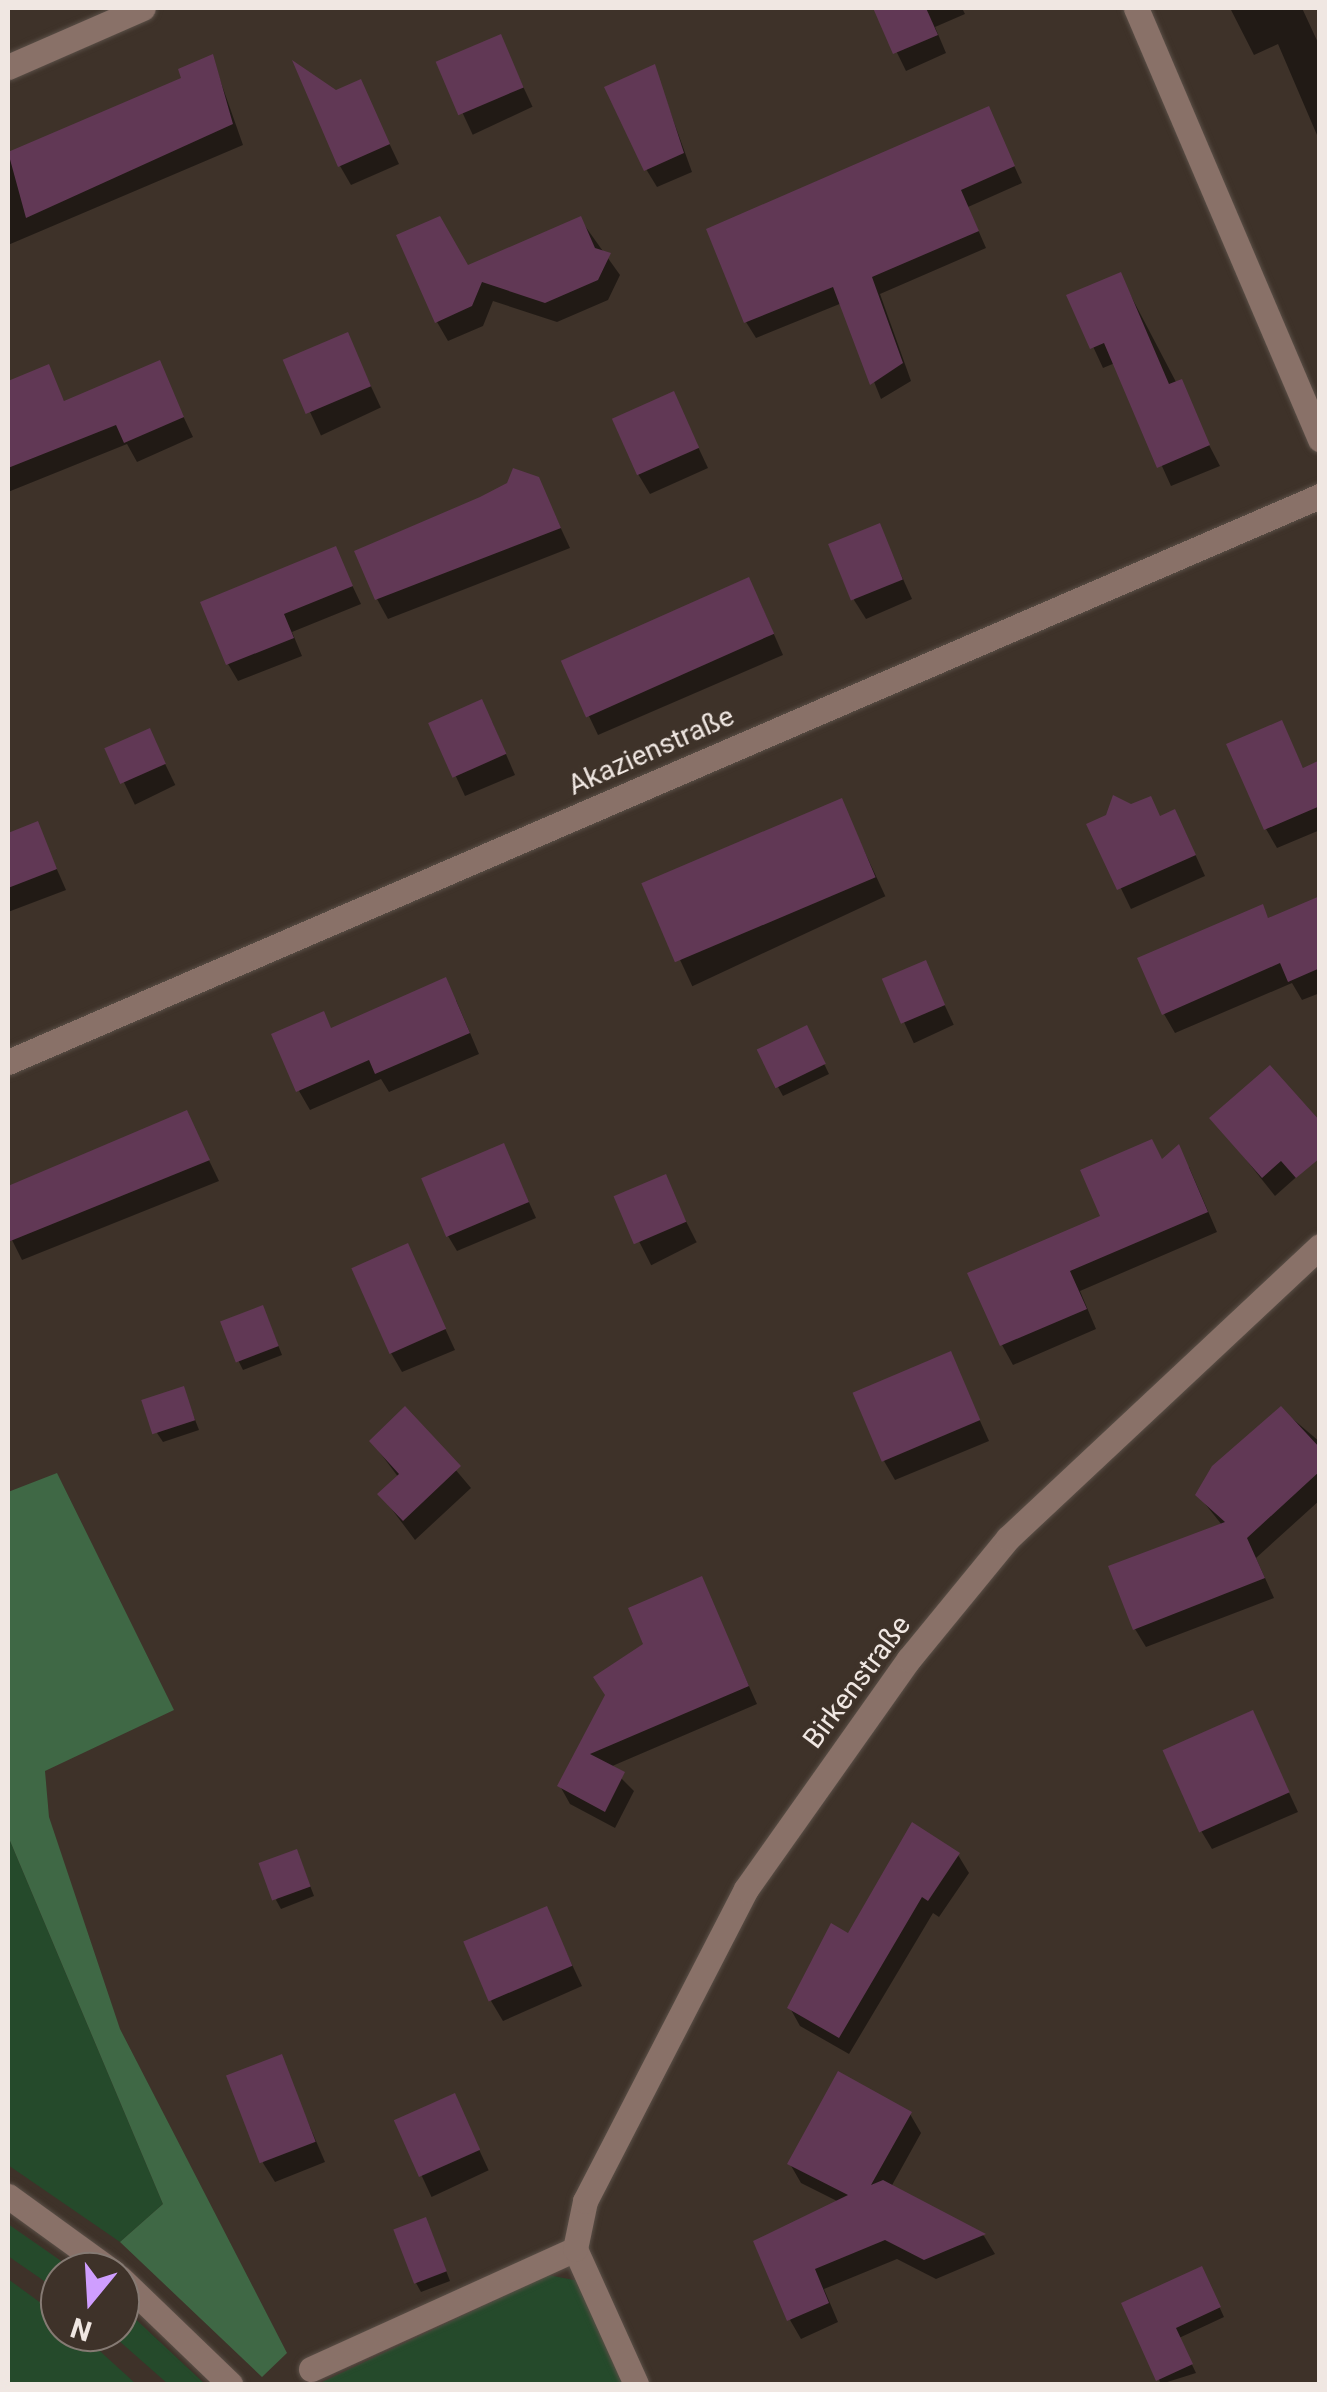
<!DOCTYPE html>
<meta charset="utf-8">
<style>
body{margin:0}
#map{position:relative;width:1327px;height:2392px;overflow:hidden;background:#3e3229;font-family:Roboto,sans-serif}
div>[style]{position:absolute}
.green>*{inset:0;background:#254a2b}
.forest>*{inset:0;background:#3f6845}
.shadow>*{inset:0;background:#0007;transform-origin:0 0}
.building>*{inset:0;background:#613855;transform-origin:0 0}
.roads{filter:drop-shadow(0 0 2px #5a4f47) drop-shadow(0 0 2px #5a4f47)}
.minor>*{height:25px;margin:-12.5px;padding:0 12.5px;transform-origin:12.5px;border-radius:12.5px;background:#897168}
span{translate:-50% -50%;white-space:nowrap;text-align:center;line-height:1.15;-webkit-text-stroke:8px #3e3229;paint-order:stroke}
.street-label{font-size:28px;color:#f0e7e2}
.frame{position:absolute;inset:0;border:10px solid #f0e7e2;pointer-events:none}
.north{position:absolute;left:40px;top:2252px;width:100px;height:100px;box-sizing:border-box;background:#3e3229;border:2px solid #857a73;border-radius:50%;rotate:198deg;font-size:28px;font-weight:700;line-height:40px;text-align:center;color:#f0e7e2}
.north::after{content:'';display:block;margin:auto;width:35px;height:45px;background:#cf9eff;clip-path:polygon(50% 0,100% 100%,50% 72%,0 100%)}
</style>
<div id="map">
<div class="green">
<i style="clip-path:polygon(8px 1836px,163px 2204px,120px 2242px,8px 2165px)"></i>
<i style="clip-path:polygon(8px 2224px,77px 2272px,60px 2272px,60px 2292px,8px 2256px)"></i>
<i style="clip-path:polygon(548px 2275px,579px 2281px,623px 2384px,318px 2384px)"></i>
<i style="clip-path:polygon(8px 2279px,60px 2317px,60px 2332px,79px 2332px,136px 2384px,8px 2384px)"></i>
<i style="clip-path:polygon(120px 2306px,129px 2313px,205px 2384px,168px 2384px,109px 2332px,120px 2332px)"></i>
</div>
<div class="forest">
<i style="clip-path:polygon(57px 1473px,174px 1710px,45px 1771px,49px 1817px,120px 2029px,287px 2353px,262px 2377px,120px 2242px,163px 2204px,8px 1836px,8px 1492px)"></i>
</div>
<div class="shadow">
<i style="clip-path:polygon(875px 8px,962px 8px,965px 14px,935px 27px,946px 53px,906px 71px)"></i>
<i style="clip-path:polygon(1230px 8px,1302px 8px,1320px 47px,1320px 142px,1278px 44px,1254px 55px)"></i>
<i style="left:500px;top:37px;width:77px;height:66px;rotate:65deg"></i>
<i style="clip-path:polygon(212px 57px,243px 145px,8px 245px,8px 156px,185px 79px)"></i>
<i style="clip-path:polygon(654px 67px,692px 172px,657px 187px,646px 169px)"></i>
<i style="clip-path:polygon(360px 82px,399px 164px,351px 185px,340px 166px,336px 92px)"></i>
<i style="clip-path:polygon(988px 109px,1022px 183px,968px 207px,986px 248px,880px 294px,911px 381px,881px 399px,842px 303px,756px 338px,746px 322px)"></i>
<i style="clip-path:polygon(580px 219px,620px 275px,608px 300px,557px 322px,493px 301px,483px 326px,448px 341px,437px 322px,467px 268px)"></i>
<i style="clip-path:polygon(1120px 275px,1220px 466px,1171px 486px,1115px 363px,1103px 368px,1070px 297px)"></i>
<i style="left:347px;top:335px;width:80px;height:66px;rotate:65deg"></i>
<i style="clip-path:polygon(158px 363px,193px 437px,137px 462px,127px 444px,8px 492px,8px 383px,47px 368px,65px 403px)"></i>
<i style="clip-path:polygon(673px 394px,708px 468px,650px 494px,638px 474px)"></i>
<i style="clip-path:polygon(538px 479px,570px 548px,388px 619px,377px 599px)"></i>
<i style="clip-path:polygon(879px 526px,912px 599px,866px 619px,854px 600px)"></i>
<i style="clip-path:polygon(335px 549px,361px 604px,292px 632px,302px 656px,238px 681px,228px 664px)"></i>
<i style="clip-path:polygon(759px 600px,783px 655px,598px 735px,564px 664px)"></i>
<i style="clip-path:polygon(492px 722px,515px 775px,465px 796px,431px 723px)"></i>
<i style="clip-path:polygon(1281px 723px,1304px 770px,1320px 763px,1320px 830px,1277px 848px,1266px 829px)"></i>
<i style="left:149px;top:731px;width:60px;height:45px;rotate:64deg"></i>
<i style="left:841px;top:801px;width:105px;height:213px;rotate:65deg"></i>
<i style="clip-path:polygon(1161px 819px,1185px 832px,1205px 876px,1131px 909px,1090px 825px)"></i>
<i style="clip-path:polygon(37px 824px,66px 890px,8px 912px,8px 835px)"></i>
<i style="clip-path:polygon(1320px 899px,1320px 993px,1302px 1000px,1292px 983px,1175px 1033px,1164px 1014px,1262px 908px,1269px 920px)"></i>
<i style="left:925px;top:963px;width:68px;height:44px;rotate:65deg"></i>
<i style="clip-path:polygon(456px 1000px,479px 1054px,389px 1092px,381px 1079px,310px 1110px,299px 1091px,332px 1030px)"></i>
<i style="clip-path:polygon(811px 1037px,829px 1074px,783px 1096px,778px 1087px)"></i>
<i style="clip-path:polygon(186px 1113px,219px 1181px,22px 1260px,8px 1232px,8px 1189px)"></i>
<i style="clip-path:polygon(1213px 1118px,1320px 1156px,1275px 1196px)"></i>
<i style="clip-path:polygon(511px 1162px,536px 1218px,457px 1251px,448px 1236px)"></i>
<i style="clip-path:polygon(1162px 1162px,1189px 1167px,1217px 1232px,1080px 1291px,1096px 1329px,1013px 1365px,1002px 1345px,1103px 1217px)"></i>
<i style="left:664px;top:1178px;width:72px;height:51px;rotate:63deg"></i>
<i style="clip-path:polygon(407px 1246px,455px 1350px,402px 1372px,391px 1353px)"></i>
<i style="clip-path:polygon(267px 1317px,282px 1355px,243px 1370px,238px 1360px)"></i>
<i style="clip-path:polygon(950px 1354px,989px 1441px,895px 1480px,884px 1461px)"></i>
<i style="clip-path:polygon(183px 1389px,199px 1430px,163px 1442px,157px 1433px)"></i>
<i style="clip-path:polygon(1281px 1409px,1320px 1442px,1320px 1500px,1256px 1558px,1274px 1598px,1146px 1647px,1135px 1629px,1222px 1525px,1198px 1495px)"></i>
<i style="clip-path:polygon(405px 1410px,471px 1488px,415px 1540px,381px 1495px,399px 1478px,372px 1442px)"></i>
<i style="clip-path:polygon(701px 1579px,757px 1704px,610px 1767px,634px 1791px,615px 1828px,570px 1804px,560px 1786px,646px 1645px)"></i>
<i style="clip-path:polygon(1252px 1713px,1298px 1812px,1212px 1849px,1200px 1829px)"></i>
<i style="clip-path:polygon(958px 1855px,969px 1873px,939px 1917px,933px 1913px,849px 2054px,800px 2026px,790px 2008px,849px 1936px)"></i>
<i style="clip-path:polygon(301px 1862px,314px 1896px,281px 1909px,276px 1900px)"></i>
<i style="clip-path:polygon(546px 1909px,582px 1986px,503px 2021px,491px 2001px)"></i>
<i style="clip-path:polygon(280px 2057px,325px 2162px,275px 2182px,263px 2163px)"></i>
<i style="left:454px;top:2096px;width:82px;height:63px;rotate:65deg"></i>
<i style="clip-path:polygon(910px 2114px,921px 2133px,891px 2187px,984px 2236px,995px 2254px,936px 2279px,897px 2259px,824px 2289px,838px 2322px,801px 2339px,790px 2320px,839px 2202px,801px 2183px,790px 2164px)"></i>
<i style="clip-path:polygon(430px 2229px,450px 2281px,421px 2292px,416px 2283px)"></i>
<i style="clip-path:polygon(1206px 2278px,1224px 2317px,1179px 2338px,1196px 2373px,1161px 2384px,1124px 2305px)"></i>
</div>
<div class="building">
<i style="clip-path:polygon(873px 8px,926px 8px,938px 35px,893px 54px)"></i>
<i style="left:501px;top:34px;width:58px;height:71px;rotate:67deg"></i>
<i style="clip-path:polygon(213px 54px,233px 124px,26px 218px,8px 152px,181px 78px,178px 69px)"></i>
<i style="clip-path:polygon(292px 60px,336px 90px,361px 79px,390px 144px,338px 167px)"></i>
<i style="clip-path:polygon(655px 64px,684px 153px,644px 171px,604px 87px)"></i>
<i style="clip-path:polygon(989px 106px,1015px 166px,961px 190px,979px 231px,872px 277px,903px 363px,870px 385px,833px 287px,744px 323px,706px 229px)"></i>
<i style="clip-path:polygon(440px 216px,468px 265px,581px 216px,595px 248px,611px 253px,598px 280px,545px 303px,482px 282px,472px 306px,435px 323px,396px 235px)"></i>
<i style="clip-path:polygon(1121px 272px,1169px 384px,1182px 379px,1210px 445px,1157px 468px,1104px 343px,1090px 349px,1066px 295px)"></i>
<i style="left:348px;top:332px;width:59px;height:71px;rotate:67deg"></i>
<i style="clip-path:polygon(160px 360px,184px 417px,124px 443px,116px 425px,8px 468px,8px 381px,49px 364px,64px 401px)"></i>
<i style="left:674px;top:391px;width:62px;height:68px;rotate:66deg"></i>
<i style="clip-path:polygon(513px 468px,539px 477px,561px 528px,375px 600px,354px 551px,480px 497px,507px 483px)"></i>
<i style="left:880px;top:523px;width:61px;height:56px;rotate:68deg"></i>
<i style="clip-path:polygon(336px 546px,353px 586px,284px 614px,294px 638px,226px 665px,200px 602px)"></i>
<i style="left:749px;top:577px;width:62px;height:206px;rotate:66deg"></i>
<i style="left:482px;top:699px;width:60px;height:59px;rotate:66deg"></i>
<i style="clip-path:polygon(1282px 720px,1303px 768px,1320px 760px,1320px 806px,1264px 830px,1226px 744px)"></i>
<i style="left:150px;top:728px;width:39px;height:50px;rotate:66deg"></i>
<i style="clip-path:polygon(1113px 795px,1131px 804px,1151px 796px,1160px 816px,1175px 809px,1196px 855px,1117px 890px,1086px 824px,1106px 815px)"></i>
<i style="left:842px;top:798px;width:86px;height:218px;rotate:67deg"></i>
<i style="clip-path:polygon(38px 821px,57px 869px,8px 888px,8px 833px)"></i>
<i style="clip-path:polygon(1320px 896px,1320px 968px,1288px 982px,1280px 963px,1162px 1015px,1137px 958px,1263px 904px,1268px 918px)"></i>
<i style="left:926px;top:960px;width:49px;height:48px;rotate:67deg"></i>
<i style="clip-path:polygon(446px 977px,470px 1033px,375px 1074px,369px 1060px,296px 1092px,271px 1034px,324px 1011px,331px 1028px)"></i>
<i style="left:807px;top:1025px;width:43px;height:56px;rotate:64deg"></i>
<i style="clip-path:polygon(1270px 1065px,1320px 1121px,1320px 1158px,1296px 1178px,1281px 1161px,1262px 1178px,1209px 1118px)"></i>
<i style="clip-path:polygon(187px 1110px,210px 1160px,8px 1242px,8px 1186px)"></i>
<i style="clip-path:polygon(1152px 1139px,1162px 1159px,1179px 1144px,1208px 1212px,1070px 1271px,1087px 1309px,1000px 1346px,967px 1273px,1100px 1216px,1080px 1170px)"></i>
<i style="left:504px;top:1143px;width:64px;height:90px;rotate:67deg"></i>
<i style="left:666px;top:1174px;width:52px;height:57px;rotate:67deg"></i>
<i style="left:408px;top:1243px;width:94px;height:62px;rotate:66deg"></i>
<i style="left:263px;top:1305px;width:44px;height:46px;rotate:69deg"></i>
<i style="left:951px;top:1351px;width:75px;height:107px;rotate:67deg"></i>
<i style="left:184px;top:1386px;width:36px;height:45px;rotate:72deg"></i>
<i style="clip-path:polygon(405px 1406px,461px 1466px,403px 1521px,377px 1494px,399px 1474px,369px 1441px)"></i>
<i style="clip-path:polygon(1281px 1406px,1320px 1448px,1320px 1471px,1247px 1538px,1265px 1578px,1133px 1630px,1108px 1566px,1225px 1522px,1195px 1495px,1212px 1466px)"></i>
<i style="clip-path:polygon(702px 1576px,749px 1686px,590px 1754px,625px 1772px,605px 1812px,557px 1786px,605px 1695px,593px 1677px,643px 1644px,628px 1608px)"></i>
<i style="left:1253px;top:1710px;width:90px;height:99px;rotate:66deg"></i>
<i style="clip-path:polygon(912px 1822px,960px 1853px,928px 1901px,922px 1897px,839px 2038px,787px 2008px,831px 1923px,848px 1933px)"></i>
<i style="left:297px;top:1849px;width:40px;height:41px;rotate:70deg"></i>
<i style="left:547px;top:1906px;width:65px;height:91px;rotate:67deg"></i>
<i style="left:282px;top:2054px;width:94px;height:60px;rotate:69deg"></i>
<i style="clip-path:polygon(838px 2071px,912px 2112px,871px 2185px,883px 2180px,986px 2234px,924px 2260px,885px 2240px,815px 2269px,829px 2303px,787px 2321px,753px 2241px,848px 2195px,787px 2164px)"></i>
<i style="left:455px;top:2093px;width:62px;height:67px;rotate:66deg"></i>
<i style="left:426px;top:2217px;width:58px;height:35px;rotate:69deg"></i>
<i style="clip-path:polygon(1202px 2266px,1221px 2307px,1176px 2328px,1193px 2364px,1156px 2381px,1121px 2303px)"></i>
</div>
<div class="roads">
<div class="minor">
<i style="left:1136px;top:8px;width:469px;rotate:66.9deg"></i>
<i style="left:8px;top:67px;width:147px;rotate:-23.6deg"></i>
<i style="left:8px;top:1062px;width:1429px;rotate:-23.34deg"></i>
<i style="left:8px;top:2196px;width:130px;rotate:35.9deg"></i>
<i style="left:120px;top:2278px;width:153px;rotate:43.9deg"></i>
<i style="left:311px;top:2369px;width:290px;rotate:-24.4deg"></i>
<i style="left:636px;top:2384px;width:148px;rotate:-114.3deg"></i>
<i style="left:575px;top:2249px;width:49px;rotate:-78.2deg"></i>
<i style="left:585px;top:2201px;width:351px;rotate:-62.7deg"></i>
<i style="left:746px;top:1889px;width:282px;rotate:-54.7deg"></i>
<i style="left:909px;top:1659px;width:156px;rotate:-50.7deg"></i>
<i style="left:1008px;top:1538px;width:427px;rotate:-43.1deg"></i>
</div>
</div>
<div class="street-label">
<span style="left:651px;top:751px;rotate:-24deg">Akazienstraße</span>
<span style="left:857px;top:1682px;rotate:-53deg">Birkenstraße</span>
</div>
<div class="frame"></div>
<div class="north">N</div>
</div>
